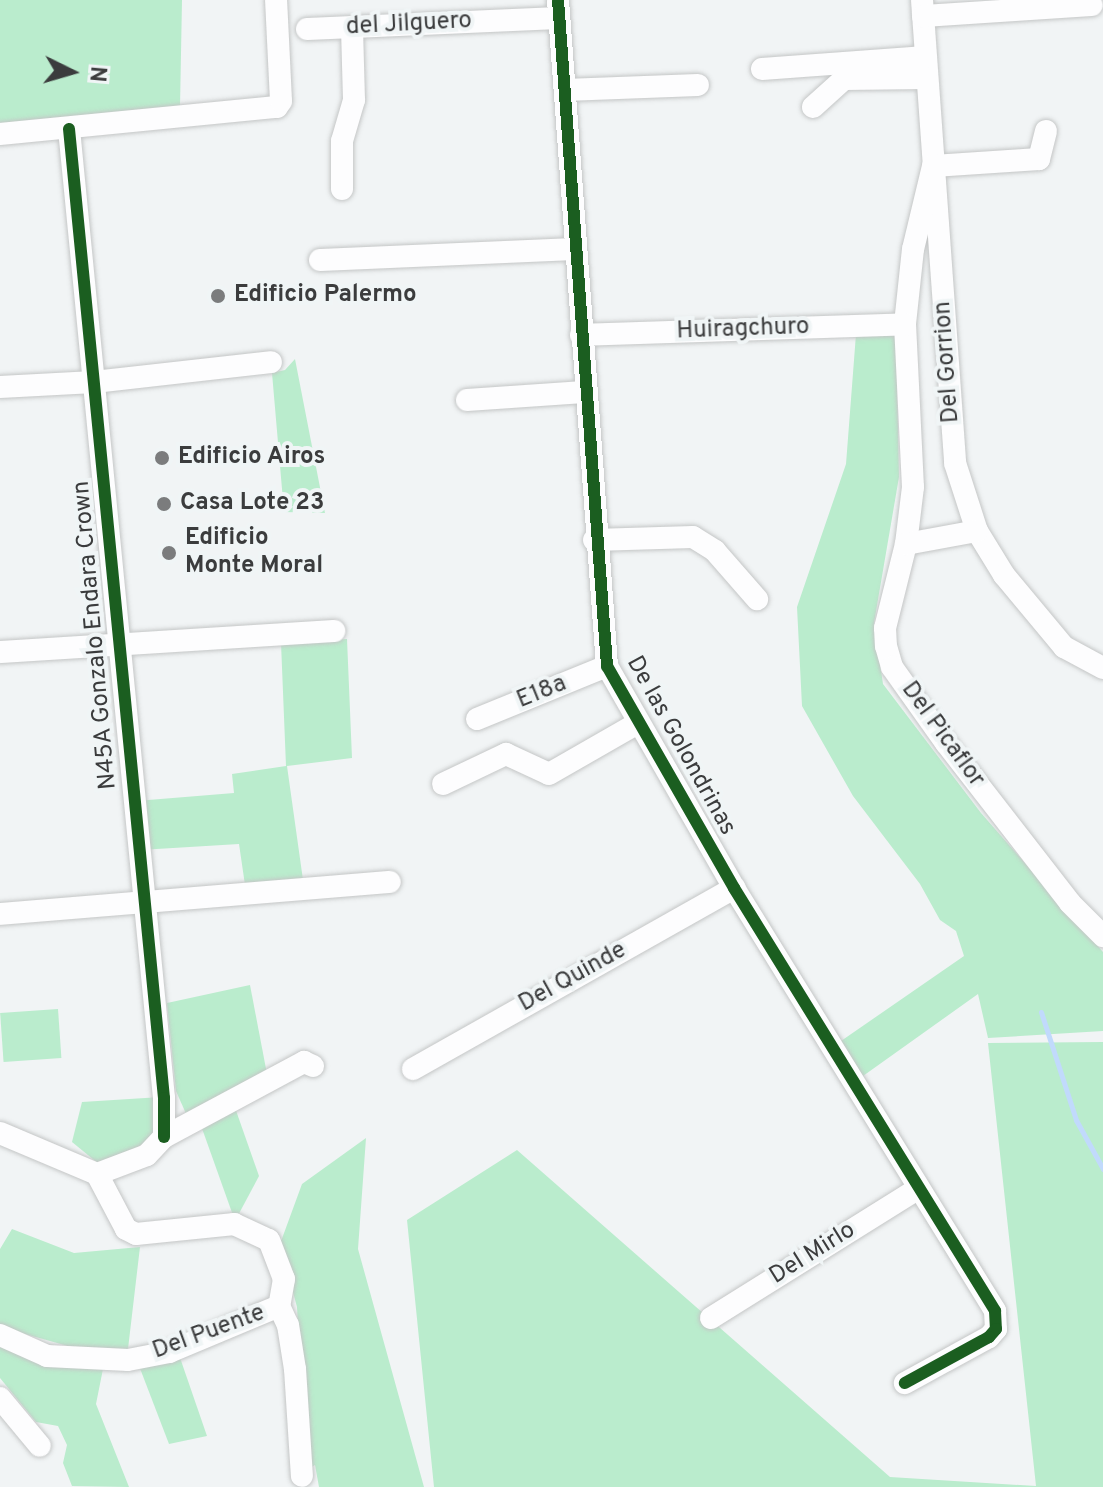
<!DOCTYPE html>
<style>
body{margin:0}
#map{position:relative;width:1103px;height:1487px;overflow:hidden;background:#f1f4f5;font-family:Overpass,sans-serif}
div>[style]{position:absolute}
.green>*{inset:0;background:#baeccd;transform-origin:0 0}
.stream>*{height:5px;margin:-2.5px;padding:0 2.5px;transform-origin:2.5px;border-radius:2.5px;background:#c1dafc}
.roads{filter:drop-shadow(0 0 2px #c4c6c6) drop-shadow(0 0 2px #c4c6c6)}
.minor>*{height:22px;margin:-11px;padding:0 11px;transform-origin:11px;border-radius:11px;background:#fdfdfe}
.cycleway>*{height:12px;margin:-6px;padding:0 6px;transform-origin:6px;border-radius:6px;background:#1b5e20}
.dots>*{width:22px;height:22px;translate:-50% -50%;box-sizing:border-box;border:4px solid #f0f5f6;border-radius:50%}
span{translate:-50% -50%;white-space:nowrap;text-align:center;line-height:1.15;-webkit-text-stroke:8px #f0f5f6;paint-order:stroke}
.street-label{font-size:24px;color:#3b3c3d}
.poi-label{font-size:24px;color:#3b3c3d;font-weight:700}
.left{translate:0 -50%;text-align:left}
.north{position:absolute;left:32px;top:32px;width:80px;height:80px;-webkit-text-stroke:6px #f0f5f6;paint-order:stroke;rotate:95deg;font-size:22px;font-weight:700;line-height:32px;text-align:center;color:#3b3c3d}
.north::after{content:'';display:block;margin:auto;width:28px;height:36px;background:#3b3c3d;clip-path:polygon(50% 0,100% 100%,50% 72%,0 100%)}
</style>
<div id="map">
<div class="green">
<i style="clip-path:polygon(0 0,182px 0,180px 107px,0 132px)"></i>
<i style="clip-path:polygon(896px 332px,899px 477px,874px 623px,883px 684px,981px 813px,1103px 952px,1103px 1031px,988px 1038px,978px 994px,863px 1076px,841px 1041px,964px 956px,956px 931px,940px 920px,920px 884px,853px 796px,802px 706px,797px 607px,846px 464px,856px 334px)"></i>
<i style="clip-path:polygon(295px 359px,325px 513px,284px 512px,272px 373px,285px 370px)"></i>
<i style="clip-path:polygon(347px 639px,352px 758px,287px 766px,303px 880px,245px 885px,239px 844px,140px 850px,136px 801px,234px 793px,232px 774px,286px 766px,281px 643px)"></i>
<i style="clip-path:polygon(250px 985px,267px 1074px,187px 1116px,176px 1091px,167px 1003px)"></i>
<i style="left:58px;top:1009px;width:49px;height:58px;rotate:86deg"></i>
<i style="clip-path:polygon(1103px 1042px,1103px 1487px,434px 1487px,407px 1220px,517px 1150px,890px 1477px,1036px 1486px,988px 1043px)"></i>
<i style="clip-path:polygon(161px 1097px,171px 1125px,105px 1169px,72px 1142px,82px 1102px)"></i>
<i style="clip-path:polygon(233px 1102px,259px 1176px,235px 1221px,199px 1120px)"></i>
<i style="clip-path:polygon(366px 1138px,358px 1249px,424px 1487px,319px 1487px,315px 1465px,305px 1471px,297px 1307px,280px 1244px,302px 1184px)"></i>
<i style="clip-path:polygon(12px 1229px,74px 1253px,140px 1247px,128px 1349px,75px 1348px,0 1327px,0 1249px)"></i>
<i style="clip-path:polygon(0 1346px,103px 1369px,96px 1404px,129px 1487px,72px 1486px,63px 1463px,67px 1445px,58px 1426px,36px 1422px,0 1378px)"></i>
<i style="clip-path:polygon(177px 1349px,207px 1436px,169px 1444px,136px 1358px)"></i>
</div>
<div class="stream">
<i style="left:1041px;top:1012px;width:114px;rotate:72deg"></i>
<i style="left:1076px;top:1120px;width:56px;rotate:61.1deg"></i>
</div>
<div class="roads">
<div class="minor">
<i style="left:558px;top:0;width:668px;rotate:85.79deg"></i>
<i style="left:607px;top:666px;width:256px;rotate:60.2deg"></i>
<i style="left:734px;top:888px;width:497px;rotate:58.3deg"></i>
<i style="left:995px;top:1311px;width:18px;rotate:87deg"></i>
<i style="left:996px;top:1329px;width:11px;rotate:131deg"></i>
<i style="left:989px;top:1337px;width:96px;rotate:151.3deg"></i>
<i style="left:922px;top:0;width:464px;rotate:85.9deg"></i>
<i style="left:955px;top:463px;width:71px;rotate:72.1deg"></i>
<i style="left:977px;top:531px;width:52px;rotate:58.5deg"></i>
<i style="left:1004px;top:575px;width:94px;rotate:50.2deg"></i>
<i style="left:1064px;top:647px;width:44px;rotate:28.3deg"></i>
<i style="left:923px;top:16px;width:169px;rotate:-3.7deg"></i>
<i style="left:307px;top:29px;width:252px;rotate:-2.5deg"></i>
<i style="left:762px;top:69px;width:164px;rotate:-4.2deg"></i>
<i style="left:565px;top:90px;width:133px;rotate:-2.2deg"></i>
<i style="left:813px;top:107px;width:42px;rotate:-42.1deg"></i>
<i style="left:844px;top:79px;width:82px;rotate:-0.7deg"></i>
<i style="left:69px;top:129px;width:974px;rotate:84.4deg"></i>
<i style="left:164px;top:1098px;width:39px;rotate:90deg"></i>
<i style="left:1046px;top:131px;width:29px;rotate:104deg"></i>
<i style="left:1039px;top:159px;width:106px;rotate:176.2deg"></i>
<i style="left:933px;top:166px;width:85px;rotate:103.5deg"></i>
<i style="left:913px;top:249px;width:75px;rotate:96.1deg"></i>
<i style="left:905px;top:324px;width:163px;rotate:87.2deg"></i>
<i style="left:913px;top:487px;width:57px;rotate:97deg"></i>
<i style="left:906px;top:544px;width:87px;rotate:104deg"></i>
<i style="left:885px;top:628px;width:18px;rotate:87deg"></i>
<i style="left:886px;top:646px;width:22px;rotate:74deg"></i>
<i style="left:892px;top:667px;width:93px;rotate:54.6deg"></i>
<i style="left:946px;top:743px;width:202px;rotate:52.2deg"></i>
<i style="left:1070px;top:903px;width:47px;rotate:45deg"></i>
<i style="left:0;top:134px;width:278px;rotate:-5.6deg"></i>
<i style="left:277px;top:107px;width:7px;rotate:-56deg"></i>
<i style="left:281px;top:101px;width:101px;rotate:-92.8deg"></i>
<i style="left:342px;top:189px;width:48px;rotate:-90deg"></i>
<i style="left:342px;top:141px;width:43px;rotate:-73.7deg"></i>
<i style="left:354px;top:100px;width:73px;rotate:-91.6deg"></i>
<i style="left:320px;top:260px;width:255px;rotate:-2.5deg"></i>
<i style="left:581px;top:335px;width:324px;rotate:-1.9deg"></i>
<i style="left:0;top:387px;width:94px;rotate:-3deg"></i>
<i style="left:94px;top:382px;width:178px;rotate:-6.4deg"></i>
<i style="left:467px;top:400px;width:117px;rotate:-3.9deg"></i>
<i style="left:594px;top:540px;width:99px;rotate:-1.7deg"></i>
<i style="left:693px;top:537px;width:26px;rotate:32deg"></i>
<i style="left:715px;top:551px;width:64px;rotate:48.8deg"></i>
<i style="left:906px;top:544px;width:72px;rotate:-10.4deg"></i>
<i style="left:0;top:652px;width:335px;rotate:-3.6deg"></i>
<i style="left:477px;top:719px;width:140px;rotate:-22.2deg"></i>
<i style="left:443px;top:784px;width:70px;rotate:-25.5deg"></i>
<i style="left:506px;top:754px;width:47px;rotate:24.9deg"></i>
<i style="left:549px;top:774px;width:103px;rotate:-29.8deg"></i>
<i style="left:0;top:914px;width:391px;rotate:-4.7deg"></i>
<i style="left:413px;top:1069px;width:369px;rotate:-29.4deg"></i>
<i style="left:0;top:1133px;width:105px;rotate:22.9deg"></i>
<i style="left:97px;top:1174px;width:62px;rotate:62.2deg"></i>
<i style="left:126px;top:1229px;width:11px;rotate:27deg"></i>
<i style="left:136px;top:1234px;width:99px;rotate:-5.8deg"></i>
<i style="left:234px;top:1224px;width:38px;rotate:25deg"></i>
<i style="left:269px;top:1240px;width:42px;rotate:69deg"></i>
<i style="left:284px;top:1279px;width:27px;rotate:100deg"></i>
<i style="left:279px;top:1306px;width:21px;rotate:65deg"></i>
<i style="left:288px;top:1325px;width:45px;rotate:81deg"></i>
<i style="left:295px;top:1369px;width:107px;rotate:86.3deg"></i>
<i style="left:97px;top:1174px;width:53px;rotate:-20.8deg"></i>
<i style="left:147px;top:1155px;width:25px;rotate:-47deg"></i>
<i style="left:164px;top:1137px;width:159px;rotate:-28.2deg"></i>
<i style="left:304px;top:1062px;width:10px;rotate:24deg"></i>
<i style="left:711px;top:1318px;width:242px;rotate:-32deg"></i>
<i style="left:0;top:1335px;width:51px;rotate:24.1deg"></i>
<i style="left:47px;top:1356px;width:81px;rotate:2.8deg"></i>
<i style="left:128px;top:1360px;width:42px;rotate:-11deg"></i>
<i style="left:169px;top:1352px;width:119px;rotate:-22.7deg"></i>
<i style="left:0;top:1398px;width:62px;rotate:50.2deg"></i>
</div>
</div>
<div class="cycleway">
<i style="left:558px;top:0;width:668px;rotate:85.79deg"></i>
<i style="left:607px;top:666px;width:256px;rotate:60.2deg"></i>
<i style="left:734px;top:888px;width:497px;rotate:58.3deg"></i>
<i style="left:995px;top:1311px;width:18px;rotate:87deg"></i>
<i style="left:996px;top:1329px;width:11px;rotate:131deg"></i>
<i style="left:989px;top:1337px;width:96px;rotate:151.3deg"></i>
<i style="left:69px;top:129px;width:974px;rotate:84.4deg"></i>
<i style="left:164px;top:1098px;width:39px;rotate:90deg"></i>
</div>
<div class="dots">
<i style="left:218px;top:296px;background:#7b7c7d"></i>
<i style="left:162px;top:458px;background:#7b7c7d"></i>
<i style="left:164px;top:504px;background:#7b7c7d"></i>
<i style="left:169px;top:553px;background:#7b7c7d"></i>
</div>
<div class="street-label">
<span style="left:409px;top:25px;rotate:-3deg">del Jilguero</span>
<span style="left:743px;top:330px;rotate:-2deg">Huiragchuro</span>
<span style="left:948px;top:362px;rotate:-94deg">Del Gorrion</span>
<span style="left:96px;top:635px;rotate:-95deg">N45A Gonzalo Endara Crown</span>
<span style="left:542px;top:693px;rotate:-22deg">E18a</span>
<span style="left:942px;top:735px;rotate:54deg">Del Picaflor</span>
<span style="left:680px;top:746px;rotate:61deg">De las Golondrinas</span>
<span style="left:573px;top:978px;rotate:-29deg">Del Quinde</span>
<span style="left:813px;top:1254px;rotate:-32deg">Del Mirlo</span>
<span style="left:209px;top:1333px;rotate:-20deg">Del Puente</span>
</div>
<div class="poi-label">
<span class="left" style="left:234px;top:296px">Edificio Palermo</span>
<span class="left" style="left:178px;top:458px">Edificio Airos</span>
<span class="left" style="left:180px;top:504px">Casa Lote 23</span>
<span class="left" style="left:185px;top:553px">Edificio<br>Monte Moral</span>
</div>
<div class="north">N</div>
</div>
